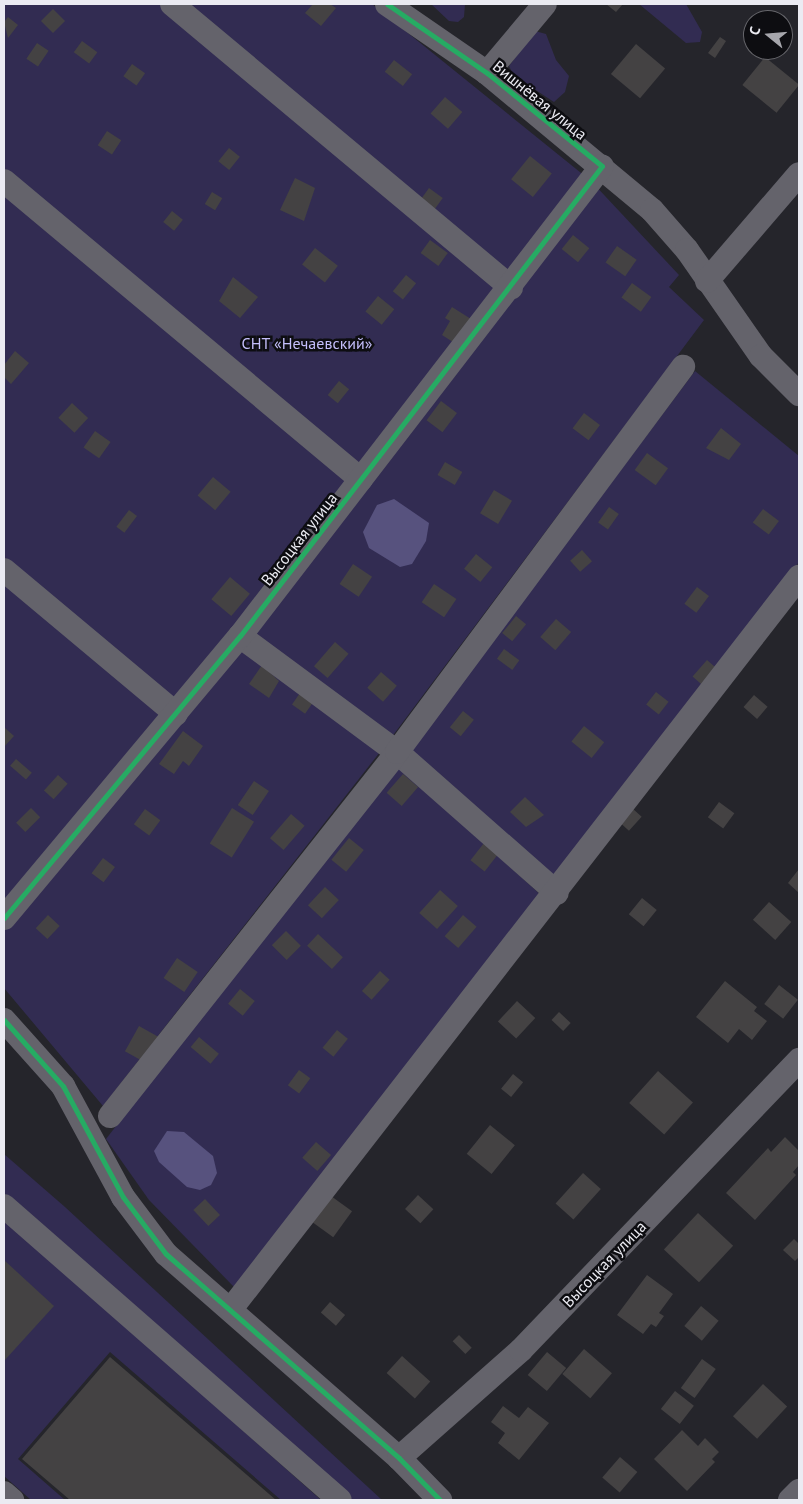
<!DOCTYPE html>
<meta charset="utf-8">
<style>
body{margin:0}
#map{position:relative;width:803px;height:1504px;overflow:hidden;background:#25252b;font-family:"PT Sans",sans-serif}
div>[style]{position:absolute}
.green>*{inset:0;background:#322c52}
.water>*{inset:0;background:#57527e}
.building>*{inset:0;background:#444243;transform-origin:0 0}
.minor>*{height:24px;margin:-12px;padding:0 12px;transform-origin:12px;border-radius:12px;background:#64636b}
.cycleway>*{height:5px;margin:-2.5px;padding:0 2.5px;transform-origin:2.5px;border-radius:2.5px;background:#26ab63}
span{translate:-50% -50%;white-space:nowrap;text-align:center;line-height:1.15;-webkit-text-stroke:5px #0d0d11;paint-order:stroke}
.street-label{font-size:16px;color:#ebebf2}
.park-label{font-size:16px;color:#c4befb}
.frame{position:absolute;inset:0;border:5px solid #ebebf2;pointer-events:none}
.north{position:absolute;left:743px;top:10px;width:50px;height:50px;box-sizing:border-box;background:#0d0d11;border:1px solid #66666b;border-radius:50%;rotate:287deg;font-size:14px;font-weight:700;line-height:20px;text-align:center;color:#ebebf2}
.north::after{content:'';display:block;margin:auto;width:18px;height:22px;background:#a6a6ac;clip-path:polygon(50% 0,100% 100%,50% 72%,0 100%)}
</style>
<div id="map">
<div class="green">
<i style="clip-path:polygon(4px 4px,372px 4px,591px 181px,679px 275px,669px 287px,704px 320px,394px 734px,103px 1106px,4px 988px)"></i>
<i style="clip-path:polygon(431px 4px,465px 4px,464px 17px,458px 22px,449px 21px)"></i>
<i style="clip-path:polygon(639px 4px,686px 4px,702px 32px,700px 42px,686px 43px)"></i>
<i style="clip-path:polygon(535px 31px,546px 34px,556px 60px,569px 76px,565px 92px,554px 102px,514px 76px,509px 66px)"></i>
<i style="clip-path:polygon(695px 371px,799px 456px,799px 562px,555px 881px,411px 750px)"></i>
<i style="clip-path:polygon(397px 764px,543px 897px,234px 1287px,149px 1200px,106px 1139px)"></i>
<i style="clip-path:polygon(4px 1154px,65px 1207px,382px 1500px,349px 1500px,4px 1193px)"></i>
<i style="clip-path:polygon(4px 1218px,321px 1500px,281px 1500px,110px 1352px,18px 1459px,65px 1500px,31px 1500px,4px 1476px)"></i>
</div>
<div class="water">
<i style="clip-path:polygon(394px 499px,429px 523px,426px 541px,412px 564px,400px 567px,369px 548px,363px 532px,377px 505px)"></i>
<i style="clip-path:polygon(167px 1131px,184px 1132px,213px 1156px,217px 1173px,211px 1185px,200px 1190px,187px 1187px,159px 1162px,154px 1151px)"></i>
</div>
<div class="building">
<i style="clip-path:polygon(313px 4px,330px 4px,336px 8px,321px 26px,305px 13px)"></i>
<i style="clip-path:polygon(606px 4px,623px 4px,616px 12px)"></i>
<i style="left:53px;top:9px;width:17px;height:17px;rotate:45deg"></i>
<i style="clip-path:polygon(8px 17px,18px 25px,8px 38px,4px 22px)"></i>
<i style="clip-path:polygon(720px 37px,726px 41px,715px 58px,708px 53px)"></i>
<i style="left:82px;top:41px;width:19px;height:14px;rotate:36deg"></i>
<i style="left:37px;top:43px;width:14px;height:19px;rotate:34deg"></i>
<i style="left:636px;top:44px;width:38px;height:39px;rotate:40deg"></i>
<i style="left:765px;top:57px;width:44px;height:36px;rotate:39deg"></i>
<i style="left:394px;top:60px;width:23px;height:15px;rotate:38deg"></i>
<i style="left:132px;top:64px;width:16px;height:15px;rotate:35deg"></i>
<i style="left:445px;top:97px;width:23px;height:22px;rotate:41deg"></i>
<i style="left:107px;top:131px;width:17px;height:17px;rotate:33deg"></i>
<i style="left:229px;top:148px;width:14px;height:17px;rotate:39deg"></i>
<i style="left:530px;top:156px;width:28px;height:30px;rotate:39deg"></i>
<i style="clip-path:polygon(295px 178px,315px 188px,304px 221px,280px 210px)"></i>
<i style="left:429px;top:188px;width:17px;height:16px;rotate:36deg"></i>
<i style="left:212px;top:192px;width:12px;height:14px;rotate:31deg"></i>
<i style="left:172px;top:211px;width:14px;height:14px;rotate:39deg"></i>
<i style="left:573px;top:235px;width:21px;height:18px;rotate:39deg"></i>
<i style="left:430px;top:240px;width:22px;height:16px;rotate:36deg"></i>
<i style="left:617px;top:246px;width:24px;height:20px;rotate:35deg"></i>
<i style="left:315px;top:248px;width:29px;height:21px;rotate:38deg"></i>
<i style="left:406px;top:275px;width:13px;height:21px;rotate:39deg"></i>
<i style="clip-path:polygon(233px 277px,258px 297px,240px 318px,219px 301px)"></i>
<i style="left:632px;top:283px;width:24px;height:18px;rotate:36deg"></i>
<i style="left:378px;top:296px;width:21px;height:20px;rotate:39deg"></i>
<i style="clip-path:polygon(452px 307px,471px 319px,456px 344px,442px 335px,450px 321px,445px 318px)"></i>
<i style="clip-path:polygon(15px 351px,29px 363px,11px 384px,4px 377px,4px 365px)"></i>
<i style="left:339px;top:381px;width:13px;height:18px;rotate:39deg"></i>
<i style="left:441px;top:401px;width:20px;height:24px;rotate:37deg"></i>
<i style="left:72px;top:403px;width:22px;height:20px;rotate:43deg"></i>
<i style="left:584px;top:413px;width:20px;height:19px;rotate:37deg"></i>
<i style="clip-path:polygon(721px 428px,741px 444px,729px 460px,706px 448px)"></i>
<i style="left:95px;top:431px;width:19px;height:20px;rotate:35deg"></i>
<i style="left:647px;top:453px;width:26px;height:21px;rotate:36deg"></i>
<i style="left:445px;top:462px;width:20px;height:15px;rotate:30deg"></i>
<i style="left:213px;top:477px;width:23px;height:24px;rotate:40deg"></i>
<i style="left:494px;top:490px;width:21px;height:27px;rotate:31deg"></i>
<i style="left:609px;top:507px;width:12px;height:19px;rotate:35deg"></i>
<i style="left:763px;top:509px;width:20px;height:17px;rotate:37deg"></i>
<i style="left:129px;top:510px;width:10px;height:21px;rotate:37deg"></i>
<i style="left:582px;top:550px;width:15px;height:16px;rotate:48deg"></i>
<i style="left:476px;top:554px;width:21px;height:19px;rotate:39deg"></i>
<i style="left:353px;top:564px;width:23px;height:24px;rotate:34deg"></i>
<i style="left:230px;top:577px;width:26px;height:29px;rotate:40deg"></i>
<i style="left:434px;top:584px;width:27px;height:22px;rotate:34deg"></i>
<i style="left:697px;top:587px;width:15px;height:21px;rotate:37deg"></i>
<i style="left:516px;top:616px;width:13px;height:22px;rotate:39deg"></i>
<i style="left:556px;top:619px;width:20px;height:24px;rotate:41deg"></i>
<i style="left:335px;top:642px;width:18px;height:32px;rotate:41deg"></i>
<i style="left:504px;top:649px;width:19px;height:12px;rotate:36deg"></i>
<i style="left:707px;top:660px;width:21px;height:22px;rotate:41deg"></i>
<i style="clip-path:polygon(262px 665px,279px 681px,269px 698px,249px 684px)"></i>
<i style="left:381px;top:672px;width:21px;height:21px;rotate:41deg"></i>
<i style="left:656px;top:692px;width:16px;height:16px;rotate:38deg"></i>
<i style="left:300px;top:693px;width:16px;height:14px;rotate:35deg"></i>
<i style="left:754px;top:695px;width:18px;height:16px;rotate:41deg"></i>
<i style="left:463px;top:711px;width:14px;height:21px;rotate:39deg"></i>
<i style="left:584px;top:726px;width:26px;height:20px;rotate:39deg"></i>
<i style="clip-path:polygon(5px 728px,14px 736px,4px 747px,4px 729px)"></i>
<i style="clip-path:polygon(183px 731px,203px 746px,189px 766px,183px 761px,174px 774px,159px 764px)"></i>
<i style="left:16px;top:759px;width:21px;height:9px;rotate:41deg"></i>
<i style="left:403px;top:774px;width:20px;height:25px;rotate:41deg"></i>
<i style="left:58px;top:775px;width:13px;height:21px;rotate:42deg"></i>
<i style="left:254px;top:781px;width:18px;height:29px;rotate:34deg"></i>
<i style="clip-path:polygon(525px 797px,544px 815px,526px 827px,510px 812px)"></i>
<i style="left:719px;top:802px;width:19px;height:19px;rotate:36deg"></i>
<i style="left:31px;top:808px;width:13px;height:21px;rotate:45deg"></i>
<i style="left:232px;top:808px;width:26px;height:42px;rotate:32deg"></i>
<i style="left:632px;top:808px;width:13px;height:19px;rotate:42deg"></i>
<i style="left:145px;top:809px;width:19px;height:19px;rotate:36deg"></i>
<i style="left:291px;top:814px;width:18px;height:32px;rotate:41deg"></i>
<i style="left:349px;top:838px;width:19px;height:28px;rotate:39deg"></i>
<i style="left:484px;top:843px;width:18px;height:22px;rotate:38deg"></i>
<i style="left:103px;top:858px;width:15px;height:19px;rotate:37deg"></i>
<i style="clip-path:polygon(799px 869px,799px 893px,788px 883px)"></i>
<i style="left:325px;top:887px;width:19px;height:25px;rotate:43deg"></i>
<i style="left:440px;top:890px;width:24px;height:31px;rotate:42deg"></i>
<i style="left:642px;top:898px;width:19px;height:21px;rotate:39deg"></i>
<i style="left:769px;top:902px;width:30px;height:24px;rotate:42deg"></i>
<i style="left:48px;top:915px;width:16px;height:18px;rotate:43deg"></i>
<i style="left:463px;top:915px;width:18px;height:28px;rotate:41deg"></i>
<i style="left:286px;top:931px;width:21px;height:20px;rotate:45deg"></i>
<i style="left:318px;top:934px;width:34px;height:16px;rotate:43deg"></i>
<i style="left:177px;top:958px;width:25px;height:24px;rotate:34deg"></i>
<i style="left:380px;top:971px;width:13px;height:27px;rotate:42deg"></i>
<i style="clip-path:polygon(725px 981px,757px 1007px,754px 1011px,767px 1021px,752px 1040px,739px 1029px,728px 1043px,696px 1017px)"></i>
<i style="left:779px;top:985px;width:24px;height:24px;rotate:38deg"></i>
<i style="left:240px;top:989px;width:19px;height:19px;rotate:39deg"></i>
<i style="left:517px;top:1001px;width:25px;height:28px;rotate:43deg"></i>
<i style="left:559px;top:1012px;width:16px;height:11px;rotate:43deg"></i>
<i style="left:139px;top:1026px;width:23px;height:29px;rotate:29deg"></i>
<i style="left:337px;top:1030px;width:14px;height:23px;rotate:39deg"></i>
<i style="left:199px;top:1037px;width:26px;height:13px;rotate:40deg"></i>
<i style="left:299px;top:1070px;width:14px;height:19px;rotate:36deg"></i>
<i style="left:658px;top:1071px;width:47px;height:43px;rotate:42deg"></i>
<i style="left:513px;top:1074px;width:13px;height:19px;rotate:39deg"></i>
<i style="left:490px;top:1125px;width:32px;height:37px;rotate:39deg"></i>
<i style="clip-path:polygon(785px 1137px,799px 1151px,799px 1165px,793px 1172px,796px 1175px,755px 1220px,726px 1193px,768px 1148px,771px 1152px)"></i>
<i style="left:316px;top:1142px;width:20px;height:21px;rotate:41deg"></i>
<i style="left:583px;top:1173px;width:24px;height:41px;rotate:42deg"></i>
<i style="left:418px;top:1195px;width:21px;height:19px;rotate:43deg"></i>
<i style="left:331px;top:1196px;width:26px;height:32px;rotate:36deg"></i>
<i style="left:205px;top:1199px;width:22px;height:16px;rotate:47deg"></i>
<i style="left:698px;top:1213px;width:48px;height:50px;rotate:43deg"></i>
<i style="clip-path:polygon(794px 1239px,799px 1244px,799px 1257px,795px 1261px,783px 1250px)"></i>
<i style="clip-path:polygon(4px 1260px,54px 1306px,4px 1361px)"></i>
<i style="clip-path:polygon(647px 1275px,673px 1294px,659px 1313px,664px 1316px,656px 1327px,651px 1324px,643px 1334px,617px 1315px)"></i>
<i style="left:330px;top:1302px;width:20px;height:14px;rotate:41deg"></i>
<i style="left:701px;top:1306px;width:23px;height:26px;rotate:40deg"></i>
<i style="left:459px;top:1335px;width:18px;height:9px;rotate:45deg"></i>
<i style="left:584px;top:1349px;width:37px;height:33px;rotate:41deg"></i>
<i style="left:547px;top:1352px;width:25px;height:30px;rotate:40deg"></i>
<i style="left:402px;top:1356px;width:38px;height:23px;rotate:42deg"></i>
<i style="clip-path:polygon(110px 1357px,276px 1500px,70px 1500px,22px 1459px)"></i>
<i style="left:702px;top:1359px;width:17px;height:36px;rotate:36deg"></i>
<i style="left:763px;top:1384px;width:33px;height:44px;rotate:43deg"></i>
<i style="left:675px;top:1391px;width:24px;height:23px;rotate:38deg"></i>
<i style="clip-path:polygon(503px 1406px,519px 1418px,528px 1407px,549px 1423px,519px 1460px,498px 1443px,505px 1433px,491px 1422px)"></i>
<i style="clip-path:polygon(682px 1430px,698px 1446px,705px 1438px,719px 1452px,712px 1459px,715px 1462px,687px 1491px,654px 1459px)"></i>
<i style="left:620px;top:1457px;width:23px;height:27px;rotate:41deg"></i>
</div>
<div class="minor">
<i style="left:172px;top:4px;width:442px;rotate:39.9deg"></i>
<i style="left:387px;top:4px;width:121px;rotate:34.6deg"></i>
<i style="left:487px;top:73px;width:214px;rotate:39.7deg"></i>
<i style="left:652px;top:210px;width:53px;rotate:48.8deg"></i>
<i style="left:687px;top:250px;width:129px;rotate:55.1deg"></i>
<i style="left:761px;top:356px;width:54px;rotate:45deg"></i>
<i style="left:487px;top:73px;width:90px;rotate:-50deg"></i>
<i style="left:4px;top:181px;width:465px;rotate:39.9deg"></i>
<i style="left:707px;top:281px;width:141px;rotate:-49.3deg"></i>
<i style="left:4px;top:570px;width:224px;rotate:39.9deg"></i>
<i style="left:240px;top:636px;width:195px;rotate:36.5deg"></i>
<i style="left:397px;top:752px;width:213px;rotate:41.4deg"></i>
<i style="left:4px;top:918px;width:368px;rotate:-50.1deg"></i>
<i style="left:240px;top:636px;width:593px;rotate:-52.4deg"></i>
<i style="left:4px;top:1020px;width:89px;rotate:48.2deg"></i>
<i style="left:63px;top:1086px;width:126px;rotate:61.6deg"></i>
<i style="left:123px;top:1197px;width:71px;rotate:53deg"></i>
<i style="left:166px;top:1254px;width:310px;rotate:41.2deg"></i>
<i style="left:399px;top:1458px;width:59px;rotate:45.7deg"></i>
<i style="left:110px;top:1116px;width:464px;rotate:-51.7deg"></i>
<i style="left:397px;top:752px;width:480px;rotate:-53.4deg"></i>
<i style="left:4px;top:1206px;width:446px;rotate:41.2deg"></i>
<i style="left:231px;top:1309px;width:927px;rotate:-52.19deg"></i>
<i style="left:399px;top:1458px;width:163px;rotate:-41.5deg"></i>
<i style="left:521px;top:1350px;width:402px;rotate:-46.2deg"></i>
<i style="left:4px;top:1493px;width:11px;rotate:41deg"></i>
<i style="left:790px;top:1500px;width:13px;rotate:-45deg"></i>
</div>
<div class="cycleway">
<i style="left:4px;top:918px;width:368px;rotate:-50.1deg"></i>
<i style="left:240px;top:636px;width:593px;rotate:-52.4deg"></i>
<i style="left:602px;top:166px;width:148px;rotate:-141deg"></i>
<i style="left:487px;top:73px;width:121px;rotate:-145.4deg"></i>
<i style="left:4px;top:1020px;width:89px;rotate:48.2deg"></i>
<i style="left:63px;top:1086px;width:126px;rotate:61.6deg"></i>
<i style="left:123px;top:1197px;width:71px;rotate:53deg"></i>
<i style="left:166px;top:1254px;width:310px;rotate:41.2deg"></i>
<i style="left:399px;top:1458px;width:59px;rotate:45.7deg"></i>
</div>
<div class="street-label">
<span style="left:540px;top:100px;rotate:39deg">Вишнёвая улица</span>
<span style="left:299px;top:539px;rotate:-52deg">Высоцкая улица</span>
<span style="left:604px;top:1264px;rotate:-46deg">Высоцкая улица</span>
</div>
<div class="park-label">
<span style="left:307px;top:343px">СНТ «Нечаевский»</span>
</div>
<div class="frame"></div>
<div class="north">С</div>
</div>
